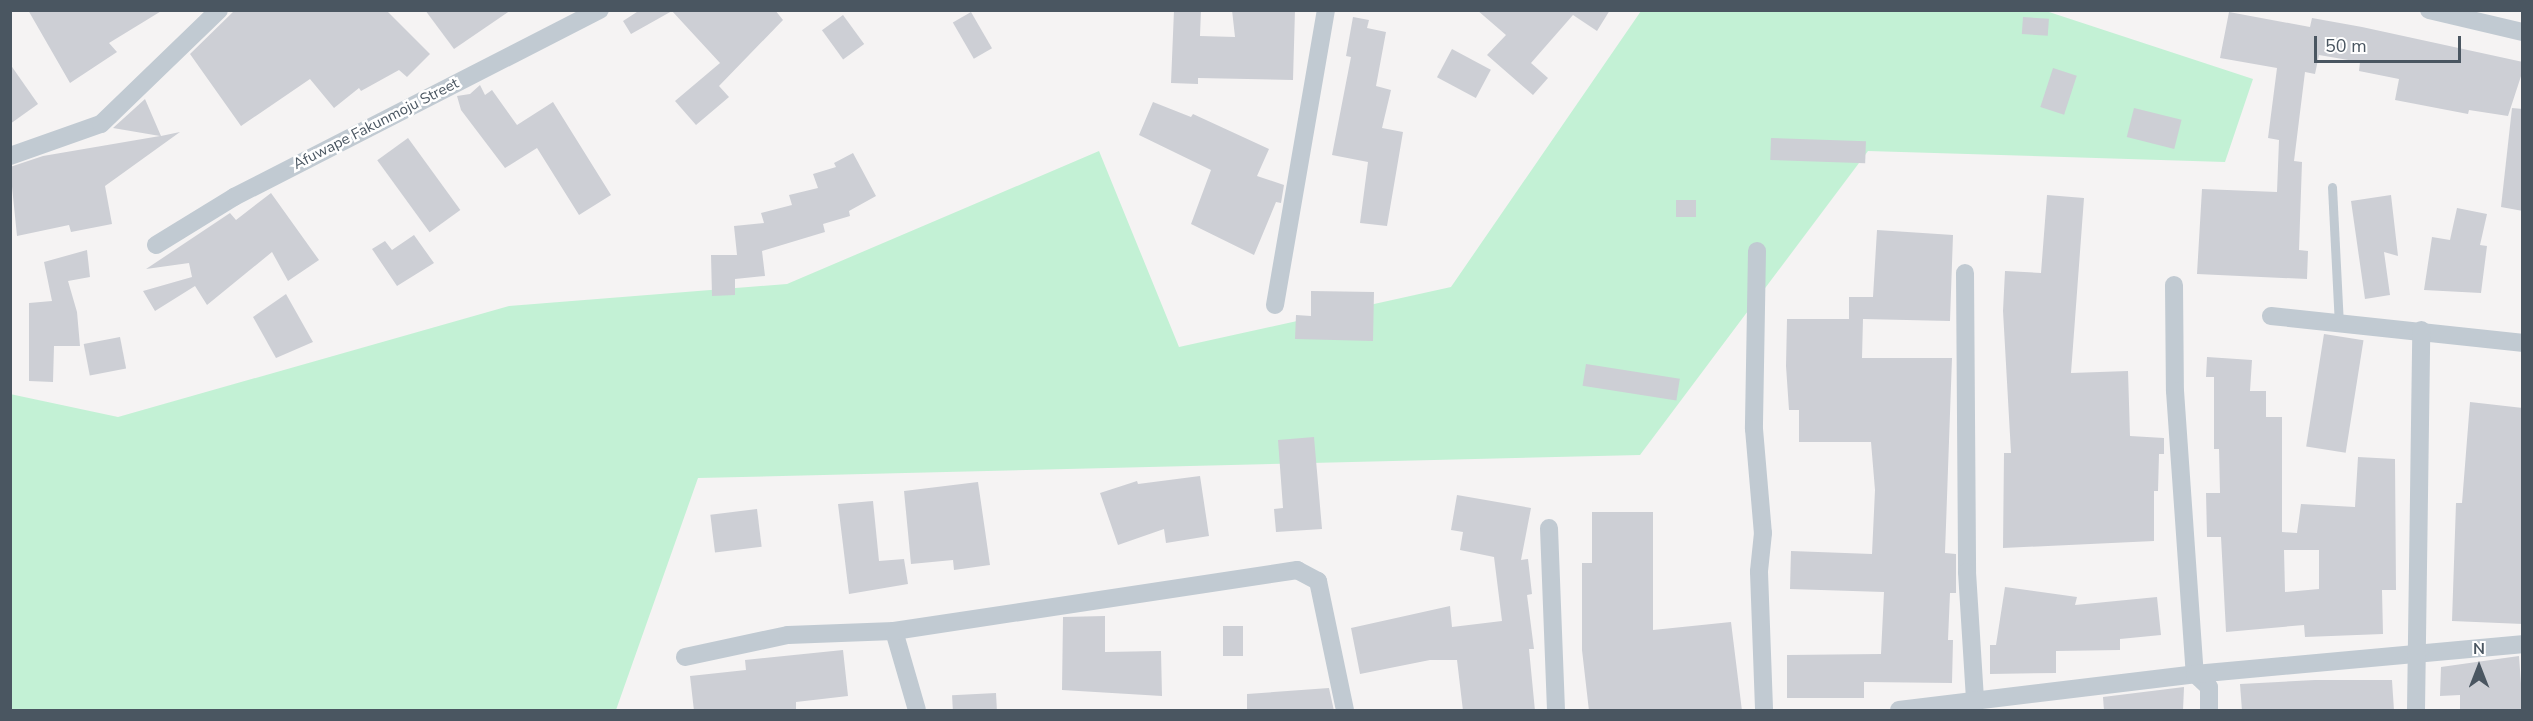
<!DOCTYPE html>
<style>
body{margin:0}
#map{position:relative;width:2533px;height:721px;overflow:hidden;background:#f5f3f3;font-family:"Nunito Sans",sans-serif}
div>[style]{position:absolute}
.green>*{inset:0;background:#c3f1d5}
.building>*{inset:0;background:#cdcfd5;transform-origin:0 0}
.lane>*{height:9px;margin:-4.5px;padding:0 4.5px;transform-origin:4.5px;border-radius:4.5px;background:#c1cad2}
.street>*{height:18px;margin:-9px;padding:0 9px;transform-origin:9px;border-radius:9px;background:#c1cad2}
span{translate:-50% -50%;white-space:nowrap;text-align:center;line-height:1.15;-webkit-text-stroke:5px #fff;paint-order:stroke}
.street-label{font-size:15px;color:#4a5661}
.frame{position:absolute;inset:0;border:12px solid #4a5661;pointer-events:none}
.north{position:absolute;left:2449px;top:637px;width:60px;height:60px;-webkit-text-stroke:4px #fff;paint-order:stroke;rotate:0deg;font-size:16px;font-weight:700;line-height:24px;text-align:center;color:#4a5661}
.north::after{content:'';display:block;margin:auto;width:21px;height:27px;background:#4a5661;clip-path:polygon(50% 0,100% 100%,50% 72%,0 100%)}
.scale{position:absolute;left:2314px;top:36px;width:147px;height:27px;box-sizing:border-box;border:3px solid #4a5661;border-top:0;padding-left:8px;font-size:18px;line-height:21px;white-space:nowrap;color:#4a5661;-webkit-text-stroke:4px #fff;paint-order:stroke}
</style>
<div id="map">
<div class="green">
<i style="clip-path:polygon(1641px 11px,2046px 11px,2253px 79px,2225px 162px,1868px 151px,1640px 455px,698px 478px,616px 710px,11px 710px,10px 394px,118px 417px,509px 306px,787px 284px,1099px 151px,1179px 347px,1451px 287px)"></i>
</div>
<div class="building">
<i style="clip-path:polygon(28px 10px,163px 10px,109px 43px,117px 52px,70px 83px)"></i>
<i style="clip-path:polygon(235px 10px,386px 10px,430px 54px,407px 77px,399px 70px,361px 91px,359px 88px,334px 108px,310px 79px,241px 126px,190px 54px)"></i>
<i style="clip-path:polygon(425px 10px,511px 10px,454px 49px)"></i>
<i style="clip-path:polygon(640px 10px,775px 10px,783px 20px,719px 86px,729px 97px,696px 125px,675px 101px,720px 63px,672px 11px,631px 34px,623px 21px)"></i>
<i style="clip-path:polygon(1174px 10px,1201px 10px,1200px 36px,1235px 37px,1232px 10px,1295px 10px,1293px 80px,1198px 78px,1198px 84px,1171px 83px)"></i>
<i style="clip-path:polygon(1477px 10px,1610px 10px,1597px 31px,1573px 15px,1531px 63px,1548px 78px,1533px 95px,1487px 55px,1506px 35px)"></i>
<i style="left:971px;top:12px;width:42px;height:21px;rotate:60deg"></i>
<i style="clip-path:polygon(2229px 12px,2310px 27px,2312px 18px,2362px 27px,2523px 62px,2523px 70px,2508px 116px,2469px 110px,2468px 114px,2395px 100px,2399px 79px,2359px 71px,2360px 62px,2319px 55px,2315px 74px,2305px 72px,2294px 161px,2302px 162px,2299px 250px,2308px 251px,2307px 279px,2197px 274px,2202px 189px,2277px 192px,2279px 140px,2268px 138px,2277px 68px,2220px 58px)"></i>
<i style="left:843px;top:15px;width:36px;height:26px;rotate:54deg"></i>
<i style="clip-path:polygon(1353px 17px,1369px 20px,1367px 28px,1386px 32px,1376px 86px,1391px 90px,1382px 128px,1403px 132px,1387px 226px,1360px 223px,1368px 162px,1332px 155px,1351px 57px,1346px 56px)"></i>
<i style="left:2023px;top:17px;width:26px;height:17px;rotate:4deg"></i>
<i style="left:1452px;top:49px;width:44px;height:32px;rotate:28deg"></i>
<i style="clip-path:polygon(10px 64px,38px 104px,10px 124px)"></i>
<i style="left:2053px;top:68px;width:25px;height:41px;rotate:18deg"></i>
<i style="clip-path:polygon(480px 85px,485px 95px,492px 90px,517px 125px,553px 102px,611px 195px,579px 215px,537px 148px,505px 168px,461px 110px,457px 96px,470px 94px)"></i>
<i style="clip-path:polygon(145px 99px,161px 136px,180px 132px,105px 186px,112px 224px,71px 232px,69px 225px,17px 236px,10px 167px,43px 156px,160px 136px,113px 128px)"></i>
<i style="clip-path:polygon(1153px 102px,1191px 117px,1193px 114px,1269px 149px,1257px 176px,1284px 185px,1281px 203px,1276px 202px,1254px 255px,1191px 224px,1211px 170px,1139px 135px)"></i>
<i style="left:2134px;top:108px;width:49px;height:30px;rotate:14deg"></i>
<i style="clip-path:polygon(2512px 108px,2523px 109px,2523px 211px,2501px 207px)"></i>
<i style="left:408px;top:138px;width:89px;height:38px;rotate:54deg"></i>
<i style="left:1771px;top:138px;width:95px;height:22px;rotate:2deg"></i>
<i style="clip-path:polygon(853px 153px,876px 196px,849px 211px,850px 216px,823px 224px,825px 232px,762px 251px,765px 276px,735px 279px,735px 295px,712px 296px,711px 255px,737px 255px,734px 226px,764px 223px,761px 213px,792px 205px,789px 195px,818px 188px,813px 174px,836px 167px,834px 163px)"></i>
<i style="clip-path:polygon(271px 193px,319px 260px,288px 281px,272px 252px,207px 305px,195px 286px,155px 311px,143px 291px,192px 277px,189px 263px,146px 269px,230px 213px,236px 220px)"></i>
<i style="clip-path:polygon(2047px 195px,2084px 198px,2071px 373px,2128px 371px,2130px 436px,2164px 438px,2164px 454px,2159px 454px,2158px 491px,2154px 491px,2154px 541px,2003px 548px,2004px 453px,2011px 453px,2003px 311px,2005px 271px,2041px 273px)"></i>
<i style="clip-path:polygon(2391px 195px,2398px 256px,2384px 252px,2390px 295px,2365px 299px,2351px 201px)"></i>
<i style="left:1676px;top:200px;width:20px;height:17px"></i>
<i style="clip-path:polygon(2457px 208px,2487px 214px,2480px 245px,2487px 246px,2481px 293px,2424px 290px,2432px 237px,2450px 240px)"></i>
<i style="clip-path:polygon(1877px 230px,1953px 235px,1950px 321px,1863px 319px,1862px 358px,1952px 358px,1945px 553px,1956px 554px,1956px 593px,1950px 593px,1948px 640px,1953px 640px,1952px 683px,1864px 682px,1864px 698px,1787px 698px,1787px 655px,1881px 654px,1884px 592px,1790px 589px,1791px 551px,1872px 554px,1875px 490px,1871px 442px,1799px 442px,1799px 410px,1789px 410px,1786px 366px,1787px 319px,1862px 319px,1849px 319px,1849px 297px,1873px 297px)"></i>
<i style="clip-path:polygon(414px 235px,434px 263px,397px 286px,372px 249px,385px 241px,392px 250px)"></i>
<i style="clip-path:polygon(87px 250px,90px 277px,68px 281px,77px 312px,80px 346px,54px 346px,53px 382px,29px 381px,29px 303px,52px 301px,44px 262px)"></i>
<i style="clip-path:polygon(1311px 291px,1374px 292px,1373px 341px,1295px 339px,1296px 315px,1311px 316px)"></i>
<i style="clip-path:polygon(286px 294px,313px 342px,276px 358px,253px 317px)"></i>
<i style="left:2324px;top:334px;width:40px;height:114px;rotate:9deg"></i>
<i style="left:120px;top:337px;width:32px;height:37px;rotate:79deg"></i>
<i style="clip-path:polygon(evenodd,2207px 357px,2252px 360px,2250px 391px,2266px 391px,2266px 417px,2282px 417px,2282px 532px,2297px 533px,2301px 504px,2355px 507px,2358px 457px,2395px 459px,2396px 590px,2382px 590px,2383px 634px,2305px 637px,2304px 625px,2226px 632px,2221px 537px,2207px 537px,2206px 493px,2220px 493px,2219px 449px,2214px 449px,2214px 377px,2206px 377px,2207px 357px,2284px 550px,2319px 550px,2319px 589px,2285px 592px,2284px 550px)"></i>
<i style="left:1586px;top:364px;width:95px;height:22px;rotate:9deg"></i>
<i style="clip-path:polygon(2470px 402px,2523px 408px,2523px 624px,2452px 621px,2456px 503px,2462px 503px)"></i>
<i style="clip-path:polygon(1314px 437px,1322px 529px,1276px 532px,1274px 509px,1283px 508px,1278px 440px)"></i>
<i style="clip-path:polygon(1200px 476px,1209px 536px,1166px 543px,1164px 529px,1118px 545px,1100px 493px,1137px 481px,1138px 484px)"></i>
<i style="clip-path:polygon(978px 482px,990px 565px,954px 570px,953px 560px,911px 564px,904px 491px)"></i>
<i style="clip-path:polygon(1457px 495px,1531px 508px,1521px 560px,1528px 559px,1532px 594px,1527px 595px,1534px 649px,1529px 649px,1535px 711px,1463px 711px,1457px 660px,1430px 660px,1360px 674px,1351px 628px,1450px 606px,1452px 627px,1502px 621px,1494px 557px,1460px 550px,1463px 532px,1451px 530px)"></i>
<i style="clip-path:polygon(873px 501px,879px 561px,904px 559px,908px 584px,849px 594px,838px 504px)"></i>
<i style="left:757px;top:509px;width:38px;height:47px;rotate:83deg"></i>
<i style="clip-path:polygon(1592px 512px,1653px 512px,1653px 630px,1731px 622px,1742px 711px,1589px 711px,1582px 650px,1582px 563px,1592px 563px)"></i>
<i style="clip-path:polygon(2005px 587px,2077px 597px,2075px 605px,2157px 597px,2161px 635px,2120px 639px,2120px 650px,2056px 651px,2056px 673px,1990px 674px,1990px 645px,1996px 645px)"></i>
<i style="clip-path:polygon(1105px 616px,1105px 652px,1161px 651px,1162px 696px,1062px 690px,1063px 617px)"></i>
<i style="left:1223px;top:626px;width:20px;height:30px"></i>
<i style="clip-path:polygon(843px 650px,848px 696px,796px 702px,796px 711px,694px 711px,690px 676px,746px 670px,745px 660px)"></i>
<i style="clip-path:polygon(2519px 656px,2523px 711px,2460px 711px,2460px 695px,2440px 696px,2441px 667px)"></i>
<i style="clip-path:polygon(2315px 680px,2392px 680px,2394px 711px,2242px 711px,2240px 684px)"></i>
<i style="clip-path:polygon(2184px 687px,2183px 711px,2104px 711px,2103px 697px)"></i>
<i style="clip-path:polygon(1329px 688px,1334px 711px,1247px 711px,1247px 694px)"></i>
<i style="left:996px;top:693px;width:18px;height:44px;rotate:87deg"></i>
</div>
<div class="lane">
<i style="left:2332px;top:187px;width:137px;rotate:87.1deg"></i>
</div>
<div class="street">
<i style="left:2429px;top:10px;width:96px;rotate:13.3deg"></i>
<i style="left:10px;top:156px;width:96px;rotate:-19.4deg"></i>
<i style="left:101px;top:124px;width:164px;rotate:-44deg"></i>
<i style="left:156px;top:245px;width:92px;rotate:-31.6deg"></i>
<i style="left:234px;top:197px;width:411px;rotate:-27.1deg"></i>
<i style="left:1757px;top:251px;width:178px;rotate:91deg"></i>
<i style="left:1754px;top:429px;width:104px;rotate:85.1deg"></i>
<i style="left:1763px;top:533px;width:39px;rotate:96deg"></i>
<i style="left:1759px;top:572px;width:138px;rotate:87.9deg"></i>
<i style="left:1965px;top:273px;width:299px;rotate:89.6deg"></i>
<i style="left:1967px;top:572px;width:128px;rotate:86.4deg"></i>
<i style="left:2174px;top:285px;width:106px;rotate:89.5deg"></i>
<i style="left:2175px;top:391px;width:284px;rotate:86deg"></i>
<i style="left:2195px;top:674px;width:19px;rotate:43deg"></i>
<i style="left:2209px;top:687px;width:23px;rotate:90deg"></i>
<i style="left:1275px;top:305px;width:299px;rotate:-80.2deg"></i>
<i style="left:2271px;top:316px;width:252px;rotate:6.1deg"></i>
<i style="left:1549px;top:528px;width:182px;rotate:87.8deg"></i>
<i style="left:894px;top:631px;width:82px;rotate:73.8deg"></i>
<i style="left:685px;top:657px;width:105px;rotate:-12.1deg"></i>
<i style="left:788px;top:635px;width:106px;rotate:-2.2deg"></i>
<i style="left:894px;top:631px;width:408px;rotate:-8.6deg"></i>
<i style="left:1297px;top:570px;width:24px;rotate:28deg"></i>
<i style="left:1318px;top:581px;width:132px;rotate:78.2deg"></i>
<i style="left:1899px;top:710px;width:298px;rotate:-6.9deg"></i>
<i style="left:2195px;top:674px;width:328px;rotate:-5.2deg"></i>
<i style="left:2416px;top:710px;width:380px;rotate:-89.2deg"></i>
</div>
<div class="street-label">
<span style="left:376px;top:124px;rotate:-27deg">Afuwape Fakunmoju Street</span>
</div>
<div class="frame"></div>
<div class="north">N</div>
<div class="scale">50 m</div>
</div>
